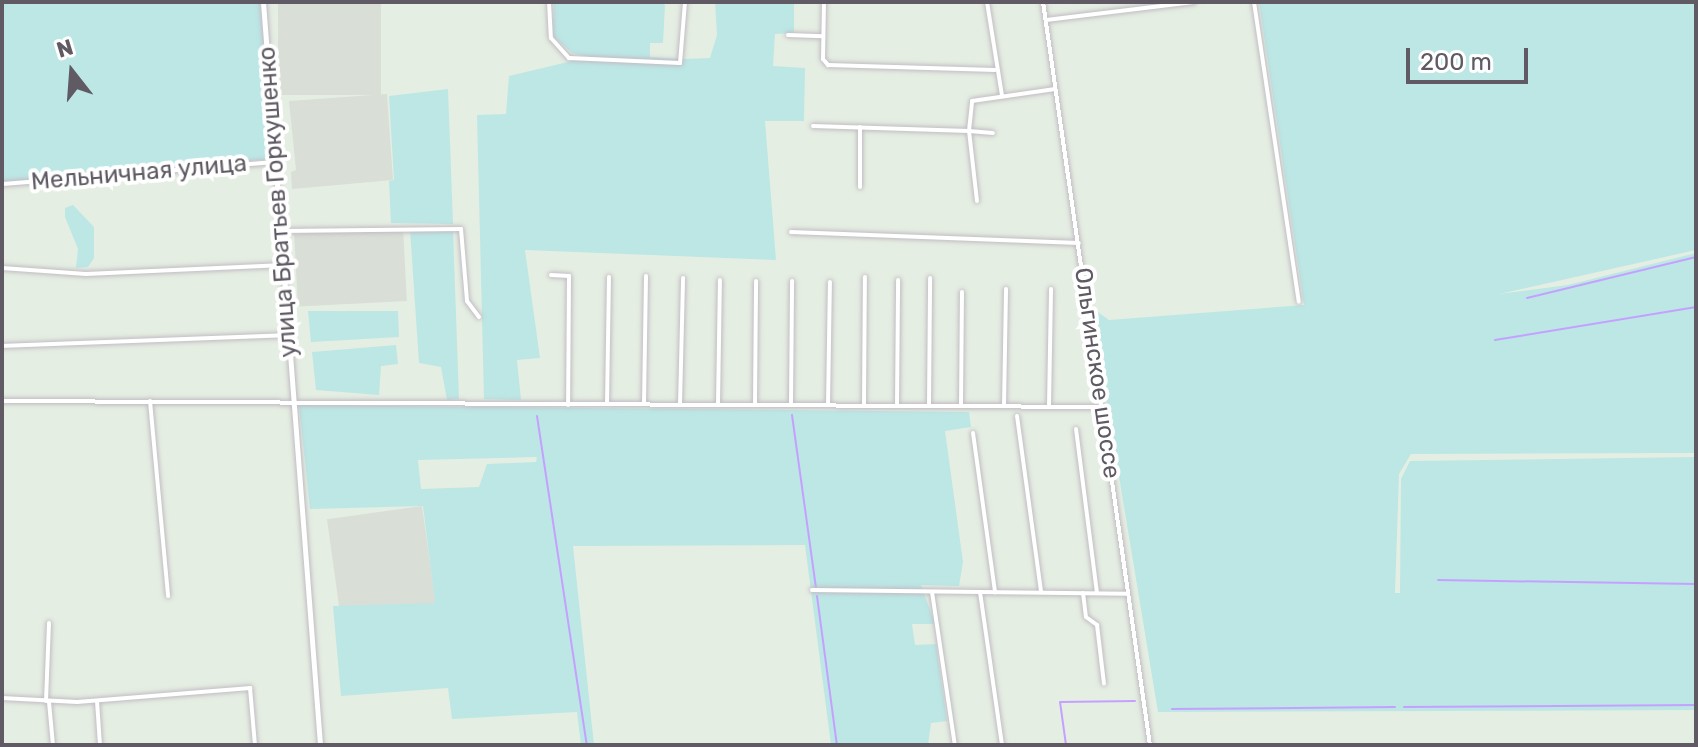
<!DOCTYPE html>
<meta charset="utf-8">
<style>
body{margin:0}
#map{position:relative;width:1698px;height:747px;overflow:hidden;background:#e5eee2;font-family:Rubik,sans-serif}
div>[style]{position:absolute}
.industrial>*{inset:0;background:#d9ded6;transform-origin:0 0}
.green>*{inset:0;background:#bce7e5}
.stream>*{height:2px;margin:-1px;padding:0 1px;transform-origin:1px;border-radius:1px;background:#c5a1ff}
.roads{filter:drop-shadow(0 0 2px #c1bcc4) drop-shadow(0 0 2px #c1bcc4)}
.street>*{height:4px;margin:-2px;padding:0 2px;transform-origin:2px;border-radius:2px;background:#fff}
.secondary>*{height:5px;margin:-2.5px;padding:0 2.5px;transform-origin:2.5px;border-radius:2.5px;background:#fff}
span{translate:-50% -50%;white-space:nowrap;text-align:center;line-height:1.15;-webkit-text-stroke:8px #fff;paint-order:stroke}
.street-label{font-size:24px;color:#5f5a63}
.frame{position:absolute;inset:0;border:4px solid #5f5a63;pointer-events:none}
.north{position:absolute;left:32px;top:32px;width:80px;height:80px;-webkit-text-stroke:6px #fff;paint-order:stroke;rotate:343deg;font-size:22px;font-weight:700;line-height:32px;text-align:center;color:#5f5a63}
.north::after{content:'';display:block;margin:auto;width:28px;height:36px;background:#5f5a63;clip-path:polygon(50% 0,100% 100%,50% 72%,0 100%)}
.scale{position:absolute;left:1406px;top:48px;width:122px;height:36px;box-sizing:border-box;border:4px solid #5f5a63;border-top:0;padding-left:10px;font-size:24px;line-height:28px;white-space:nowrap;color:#5f5a63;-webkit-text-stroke:6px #fff;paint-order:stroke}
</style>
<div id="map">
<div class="industrial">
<i style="left:278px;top:2px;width:103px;height:93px"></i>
<i style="clip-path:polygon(387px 94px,393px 180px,292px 189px,291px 172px,296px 170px,289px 101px)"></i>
<i style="left:403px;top:228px;width:73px;height:109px;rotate:87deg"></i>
<i style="left:422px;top:506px;width:98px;height:96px;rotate:82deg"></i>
</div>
<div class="green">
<i style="clip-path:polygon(2px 2px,260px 2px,273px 159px,2px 182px)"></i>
<i style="clip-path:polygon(554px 2px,660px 2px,665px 5px,663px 43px,650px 43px,650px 57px,684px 59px,710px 58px,717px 35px,715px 2px,794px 2px,794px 33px,775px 34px,773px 66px,805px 68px,804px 121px,765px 121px,776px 260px,525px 250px,540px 358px,517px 360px,521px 400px,484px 399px,477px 115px,506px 114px,509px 76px,589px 57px,572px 53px,553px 36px)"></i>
<i style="clip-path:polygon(1259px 2px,1696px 2px,1696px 250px,1499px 294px,1568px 285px,1696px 253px,1696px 453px,1411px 454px,1399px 474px,1395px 593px,1400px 593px,1401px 479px,1410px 461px,1696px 457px,1696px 710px,1158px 712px,1091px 307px,1109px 320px,1304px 305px)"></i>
<i style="clip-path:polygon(448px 89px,453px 224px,391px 223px,389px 181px,394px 180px,389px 96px)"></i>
<i style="clip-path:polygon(73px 205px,94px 227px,94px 258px,88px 267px,76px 268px,78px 249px,65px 217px,65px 208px)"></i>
<i style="clip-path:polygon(410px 229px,453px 230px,459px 399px,447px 400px,441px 367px,419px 363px)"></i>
<i style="clip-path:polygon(308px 311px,398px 311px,399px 337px,311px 342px)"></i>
<i style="clip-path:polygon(396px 345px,398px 364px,381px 366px,379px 395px,316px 390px,312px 352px)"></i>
<i style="clip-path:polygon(evenodd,299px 405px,969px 412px,971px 427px,945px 431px,963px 562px,959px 586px,921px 585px,935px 624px,912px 624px,915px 645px,936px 644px,947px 721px,931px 723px,928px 745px,831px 745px,805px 545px,573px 546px,594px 745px,581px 745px,577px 712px,452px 719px,448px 688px,341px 696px,333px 606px,435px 603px,423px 506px,310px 509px,299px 405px,537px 457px,536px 462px,487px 464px,479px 487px,421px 489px,418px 460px,537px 457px)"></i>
</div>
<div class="stream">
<i style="left:1527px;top:298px;width:174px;rotate:-13.6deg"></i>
<i style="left:1495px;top:340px;width:204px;rotate:-9.3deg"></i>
<i style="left:792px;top:415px;width:174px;rotate:82.1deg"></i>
<i style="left:537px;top:416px;width:333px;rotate:81.4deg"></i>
<i style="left:1438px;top:580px;width:258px;rotate:0.9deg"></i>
<i style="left:817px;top:596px;width:150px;rotate:82.4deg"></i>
<i style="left:1404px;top:707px;width:292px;rotate:-0.4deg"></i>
<i style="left:1172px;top:709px;width:223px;rotate:-0.5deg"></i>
<i style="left:1066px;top:745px;width:43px;rotate:-97.9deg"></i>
<i style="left:1060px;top:702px;width:75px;rotate:-0.8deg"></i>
</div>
<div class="roads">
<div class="street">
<i style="left:549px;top:2px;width:36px;rotate:87deg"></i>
<i style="left:551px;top:38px;width:27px;rotate:48deg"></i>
<i style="left:569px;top:58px;width:111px;rotate:2.6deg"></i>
<i style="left:680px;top:63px;width:61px;rotate:-85.3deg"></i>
<i style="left:824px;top:2px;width:57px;rotate:91deg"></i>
<i style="left:823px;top:59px;width:8px;rotate:50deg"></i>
<i style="left:828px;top:65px;width:167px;rotate:1.7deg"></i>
<i style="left:987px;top:2px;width:95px;rotate:80.9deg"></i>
<i style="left:1043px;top:2px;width:751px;rotate:81.81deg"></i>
<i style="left:1254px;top:2px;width:303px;rotate:81.5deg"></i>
<i style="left:1046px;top:20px;width:149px;rotate:-6.9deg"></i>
<i style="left:788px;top:35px;width:35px;rotate:2deg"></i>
<i style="left:813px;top:126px;width:156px;rotate:1.8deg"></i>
<i style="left:969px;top:131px;width:30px;rotate:-84deg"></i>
<i style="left:972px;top:101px;width:84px;rotate:-8.2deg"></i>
<i style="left:2px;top:184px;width:275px;rotate:-4.6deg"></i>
<i style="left:860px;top:187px;width:60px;rotate:-90deg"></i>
<i style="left:977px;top:201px;width:70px;rotate:-96.5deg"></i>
<i style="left:969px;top:131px;width:24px;rotate:5deg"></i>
<i style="left:281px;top:231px;width:180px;rotate:-0.6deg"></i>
<i style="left:461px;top:229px;width:72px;rotate:85.2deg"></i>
<i style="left:467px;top:301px;width:20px;rotate:53deg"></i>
<i style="left:791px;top:232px;width:288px;rotate:2.2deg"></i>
<i style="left:2px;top:268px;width:84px;rotate:4.1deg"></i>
<i style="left:86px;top:274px;width:198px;rotate:-2.6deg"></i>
<i style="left:551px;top:275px;width:18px;rotate:3deg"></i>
<i style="left:569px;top:276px;width:129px;rotate:90.4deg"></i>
<i style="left:2px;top:346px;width:287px;rotate:-2.2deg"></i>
<i style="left:2px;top:401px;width:1100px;rotate:0.31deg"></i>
<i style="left:150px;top:401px;width:196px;rotate:84.7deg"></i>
<i style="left:607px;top:404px;width:127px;rotate:-89.1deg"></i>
<i style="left:644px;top:404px;width:128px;rotate:-89.1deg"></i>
<i style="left:680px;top:404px;width:126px;rotate:-88.6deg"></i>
<i style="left:718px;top:404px;width:124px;rotate:-89.1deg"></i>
<i style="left:755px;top:404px;width:123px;rotate:-89.5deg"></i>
<i style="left:791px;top:404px;width:123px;rotate:-89.5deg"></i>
<i style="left:828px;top:405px;width:123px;rotate:-89.1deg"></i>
<i style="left:864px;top:405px;width:128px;rotate:-89.6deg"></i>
<i style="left:897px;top:405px;width:125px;rotate:-89.5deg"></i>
<i style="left:929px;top:405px;width:127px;rotate:-89.5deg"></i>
<i style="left:961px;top:405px;width:113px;rotate:-89.5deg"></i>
<i style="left:1004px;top:406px;width:117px;rotate:-89deg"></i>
<i style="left:1049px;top:406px;width:117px;rotate:-89deg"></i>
<i style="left:1017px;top:416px;width:178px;rotate:82.2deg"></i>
<i style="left:1076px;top:429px;width:165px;rotate:82.7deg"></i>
<i style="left:973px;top:433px;width:161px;rotate:82.1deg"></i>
<i style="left:812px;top:590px;width:316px;rotate:0.7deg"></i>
<i style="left:932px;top:592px;width:155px;rotate:81.5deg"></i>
<i style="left:980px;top:592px;width:155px;rotate:81.8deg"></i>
<i style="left:1083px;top:593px;width:24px;rotate:83deg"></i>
<i style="left:1086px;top:617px;width:14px;rotate:36deg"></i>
<i style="left:1097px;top:625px;width:59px;rotate:83.2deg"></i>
<i style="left:2px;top:698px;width:75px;rotate:3.1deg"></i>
<i style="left:77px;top:702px;width:174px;rotate:-4.6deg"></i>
<i style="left:250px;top:688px;width:57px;rotate:85deg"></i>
<i style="left:46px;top:701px;width:78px;rotate:-87.8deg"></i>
<i style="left:97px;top:701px;width:44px;rotate:86.1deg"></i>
<i style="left:49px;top:702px;width:43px;rotate:84.7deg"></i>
</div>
<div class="secondary">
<i style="left:263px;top:2px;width:745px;rotate:85.61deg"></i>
</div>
</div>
<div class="street-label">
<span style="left:139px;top:173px;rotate:-5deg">Мельничная улица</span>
<span style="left:278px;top:202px;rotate:-94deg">улица Братьев Горкушенко</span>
<span style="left:1097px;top:373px;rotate:82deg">Ольгинское шоссе</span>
</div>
<div class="frame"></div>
<div class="north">N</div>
<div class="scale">200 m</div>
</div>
